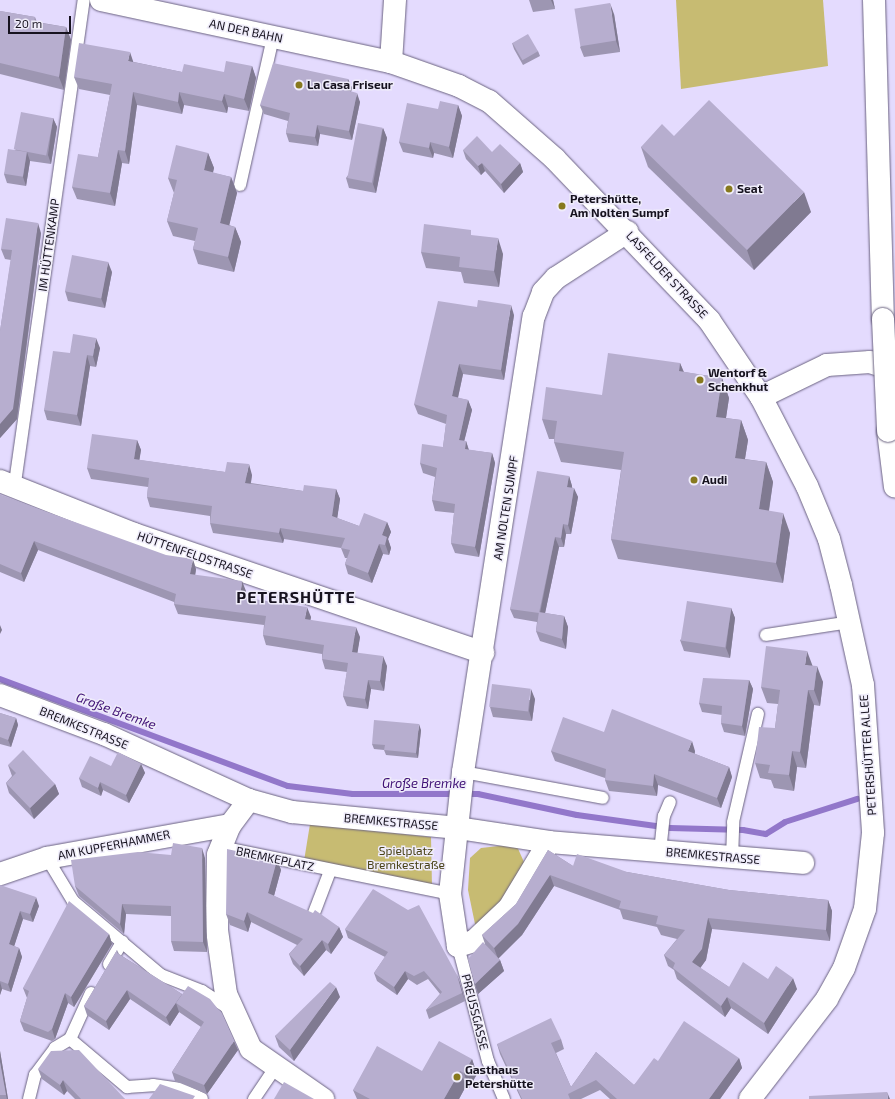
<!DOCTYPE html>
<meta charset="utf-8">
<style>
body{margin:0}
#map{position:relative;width:895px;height:1099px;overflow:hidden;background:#e4dbfe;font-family:"Exo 2",sans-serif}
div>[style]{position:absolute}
.green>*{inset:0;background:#c7bb72}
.stream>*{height:6px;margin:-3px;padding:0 3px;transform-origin:3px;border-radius:3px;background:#9277ca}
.roads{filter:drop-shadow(0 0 1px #6b6381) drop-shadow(0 0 1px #6b6381)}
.lane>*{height:12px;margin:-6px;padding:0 6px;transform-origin:6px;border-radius:6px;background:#fff}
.street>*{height:22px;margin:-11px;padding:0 11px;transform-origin:11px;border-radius:11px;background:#fff}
.secondary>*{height:22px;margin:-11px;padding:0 11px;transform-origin:11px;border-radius:11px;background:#fff}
.highway>*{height:22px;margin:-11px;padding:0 11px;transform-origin:11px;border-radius:11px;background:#fff}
.bridges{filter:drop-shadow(0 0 1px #6b6381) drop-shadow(0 0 1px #6b6381)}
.highway-bridge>*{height:22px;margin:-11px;padding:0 11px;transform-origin:11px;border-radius:11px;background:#fff}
.wall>*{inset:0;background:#9d96b2}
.shaded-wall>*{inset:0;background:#807a91}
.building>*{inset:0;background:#b7aecf;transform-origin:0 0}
.dots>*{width:11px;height:11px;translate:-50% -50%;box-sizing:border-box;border:2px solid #efecfa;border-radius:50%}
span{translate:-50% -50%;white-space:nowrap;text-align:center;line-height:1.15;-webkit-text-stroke:3px #efecfa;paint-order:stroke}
.street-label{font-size:12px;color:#16121e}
.poi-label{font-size:12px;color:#16121e;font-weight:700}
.left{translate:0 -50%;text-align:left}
.park-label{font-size:12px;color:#4a4318}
.water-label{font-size:13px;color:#401276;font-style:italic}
.district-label{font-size:16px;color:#16121e;font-weight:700;letter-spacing:1px}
.scale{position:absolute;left:8px;top:16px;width:63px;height:18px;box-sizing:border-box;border:2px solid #16121e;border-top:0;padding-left:5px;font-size:12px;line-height:14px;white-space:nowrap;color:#16121e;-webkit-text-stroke:3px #efecfa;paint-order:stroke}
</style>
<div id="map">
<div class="green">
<i style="clip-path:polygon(676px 0,823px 0,828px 66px,681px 89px)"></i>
<i style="clip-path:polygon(310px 824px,431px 837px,432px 887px,304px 861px)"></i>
<i style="clip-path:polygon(516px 844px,527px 869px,482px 925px,475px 924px,468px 890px,470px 858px,481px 848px)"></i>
</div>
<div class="stream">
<i style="left:0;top:679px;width:307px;rotate:20.4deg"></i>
<i style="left:288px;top:786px;width:65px;rotate:7deg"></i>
<i style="left:353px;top:794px;width:125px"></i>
<i style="left:478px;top:794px;width:101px;rotate:12deg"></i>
<i style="left:577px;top:815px;width:94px;rotate:8deg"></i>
<i style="left:670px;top:828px;width:73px;rotate:1.6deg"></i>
<i style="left:743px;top:830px;width:23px;rotate:10deg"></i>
<i style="left:766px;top:834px;width:22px;rotate:-32deg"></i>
<i style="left:785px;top:822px;width:76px;rotate:-17.7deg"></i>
</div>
<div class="roads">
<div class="lane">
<i style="left:240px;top:185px;width:152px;rotate:-77.4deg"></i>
<i style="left:14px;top:490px;width:495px;rotate:-81.9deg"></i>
<i style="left:766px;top:635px;width:85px;rotate:-8.8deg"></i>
<i style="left:463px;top:772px;width:142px;rotate:10.5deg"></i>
<i style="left:220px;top:847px;width:235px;rotate:11.5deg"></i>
<i style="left:660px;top:852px;width:36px;rotate:-84deg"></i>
<i style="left:664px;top:816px;width:15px;rotate:-67deg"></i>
<i style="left:47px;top:858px;width:50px;rotate:58.8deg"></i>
<i style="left:73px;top:901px;width:115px;rotate:40.1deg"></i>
<i style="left:161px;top:975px;width:44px;rotate:21.3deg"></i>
<i style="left:202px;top:991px;width:33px;rotate:33deg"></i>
<i style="left:732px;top:859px;width:37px;rotate:-88deg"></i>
<i style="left:733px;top:822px;width:111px;rotate:-77deg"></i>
<i style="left:314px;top:913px;width:45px;rotate:-69.1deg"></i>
<i style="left:458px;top:946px;width:119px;rotate:75.4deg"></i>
<i style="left:488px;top:1061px;width:41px;rotate:67.2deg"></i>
<i style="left:109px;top:964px;width:26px;rotate:-59deg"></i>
<i style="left:91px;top:993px;width:51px;rotate:114.5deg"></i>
<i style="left:70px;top:1039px;width:75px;rotate:40.1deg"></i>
<i style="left:127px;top:1087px;width:26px;rotate:-4deg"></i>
<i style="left:153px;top:1085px;width:28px;rotate:8deg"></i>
<i style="left:181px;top:1089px;width:23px;rotate:25deg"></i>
<i style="left:29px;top:1099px;width:25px;rotate:-76deg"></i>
<i style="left:35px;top:1075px;width:34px;rotate:-53deg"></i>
<i style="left:55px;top:1048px;width:17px;rotate:-31deg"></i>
<i style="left:254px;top:1099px;width:37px;rotate:-56deg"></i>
</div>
<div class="street">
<i style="left:391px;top:62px;width:62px;rotate:-86.3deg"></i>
<i style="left:761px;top:397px;width:73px;rotate:-25.9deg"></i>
<i style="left:827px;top:365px;width:43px;rotate:-4deg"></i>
<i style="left:870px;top:362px;width:26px;rotate:18deg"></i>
<i style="left:0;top:481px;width:144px;rotate:21.6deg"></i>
<i style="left:134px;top:534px;width:369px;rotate:18.8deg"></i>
<i style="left:0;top:695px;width:111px;rotate:20.6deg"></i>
<i style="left:104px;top:734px;width:159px;rotate:24.5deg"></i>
<i style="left:249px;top:800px;width:45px;rotate:15.6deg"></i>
<i style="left:292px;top:812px;width:167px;rotate:5.5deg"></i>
<i style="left:458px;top:828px;width:92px;rotate:8.7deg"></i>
<i style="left:549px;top:842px;width:255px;rotate:4.7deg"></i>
<i style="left:249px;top:800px;width:31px;rotate:127deg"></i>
<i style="left:230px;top:825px;width:32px;rotate:112deg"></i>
<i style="left:218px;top:855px;width:75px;rotate:90.8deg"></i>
<i style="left:217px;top:930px;width:65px;rotate:82deg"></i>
<i style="left:226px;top:994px;width:60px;rotate:65.6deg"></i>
<i style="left:251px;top:1049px;width:88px;rotate:34.8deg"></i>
<i style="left:549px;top:842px;width:77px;rotate:121.2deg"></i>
<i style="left:509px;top:908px;width:48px;rotate:136.7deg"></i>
<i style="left:474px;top:941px;width:17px;rotate:163deg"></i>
<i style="left:458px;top:946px;width:53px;rotate:-98.7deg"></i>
<i style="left:450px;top:894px;width:123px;rotate:-83.9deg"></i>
<i style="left:463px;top:772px;width:461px;rotate:-81.2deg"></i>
<i style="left:534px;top:316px;width:26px;rotate:-69deg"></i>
<i style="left:543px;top:292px;width:19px;rotate:-47deg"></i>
<i style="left:556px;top:278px;width:85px;rotate:-32.9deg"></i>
<i style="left:0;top:874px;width:50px;rotate:-18.8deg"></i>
<i style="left:47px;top:858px;width:186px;rotate:-10.2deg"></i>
</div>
<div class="secondary">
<i style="left:101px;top:0;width:297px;rotate:12.1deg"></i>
<i style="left:391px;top:62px;width:72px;rotate:19.4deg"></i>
<i style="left:459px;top:86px;width:34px;rotate:27deg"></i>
<i style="left:489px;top:101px;width:88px;rotate:41.3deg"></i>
<i style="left:555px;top:159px;width:223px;rotate:46.3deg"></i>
<i style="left:709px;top:320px;width:93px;rotate:56deg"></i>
<i style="left:761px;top:397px;width:100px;rotate:62.7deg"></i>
<i style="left:807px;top:486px;width:57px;rotate:67.5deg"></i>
<i style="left:829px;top:539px;width:48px;rotate:75.4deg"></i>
<i style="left:841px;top:585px;width:102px;rotate:77.6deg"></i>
<i style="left:863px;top:685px;width:148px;rotate:86.1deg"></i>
<i style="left:873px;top:833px;width:76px;rotate:96deg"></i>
<i style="left:865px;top:909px;width:63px;rotate:109.6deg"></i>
<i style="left:844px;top:968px;width:35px;rotate:119deg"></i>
<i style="left:827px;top:999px;width:126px;rotate:127.6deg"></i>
</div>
<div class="highway">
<i style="left:874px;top:0;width:319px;rotate:88.4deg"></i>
<i style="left:888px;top:431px;width:56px;rotate:82.9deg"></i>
</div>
</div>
<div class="bridges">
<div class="highway-bridge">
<i style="left:883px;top:319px;width:112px;rotate:87.4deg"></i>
</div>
</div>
<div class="wall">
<i style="clip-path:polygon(529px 0,553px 0,555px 9px,533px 12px)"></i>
<i style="clip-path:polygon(0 11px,35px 17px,37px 22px,66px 27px,71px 40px,64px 90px,0 74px)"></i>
<i style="clip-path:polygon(614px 14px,620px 52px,584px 57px,580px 47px)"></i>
<i style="clip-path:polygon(512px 43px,538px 51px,540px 56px,523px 65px,514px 49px)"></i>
<i style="clip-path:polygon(134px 62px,182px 72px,224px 72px,252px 66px,256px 78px,249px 111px,228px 107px,227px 113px,184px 105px,182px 114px,137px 105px,129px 164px,122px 163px,115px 206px,77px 199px,72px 187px,98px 157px,110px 95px,79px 89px,74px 77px)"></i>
<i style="clip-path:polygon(348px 79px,352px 88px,351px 92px,360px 102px,352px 140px,320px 134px,318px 146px,289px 142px,286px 133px,288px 121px,264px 114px,260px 105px)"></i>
<i style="clip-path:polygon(458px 105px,462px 116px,453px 158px,434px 153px,433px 158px,403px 152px,399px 142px,438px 109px)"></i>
<i style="clip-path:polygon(53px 118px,57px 127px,51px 164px,30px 161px,26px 186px,7px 183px,4px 174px,15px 150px)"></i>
<i style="clip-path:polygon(383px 128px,387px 138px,376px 193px,349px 188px,346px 178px)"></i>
<i style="clip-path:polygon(674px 136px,811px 212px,754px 270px,648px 167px,641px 147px)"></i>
<i style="clip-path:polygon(463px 150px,520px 163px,523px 172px,504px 193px,485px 171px,481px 175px,466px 159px)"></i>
<i style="clip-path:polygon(208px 153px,214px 168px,213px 173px,231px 177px,237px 193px,229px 225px,235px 227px,241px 242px,234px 272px,198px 264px,193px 249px,195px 241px,173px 236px,167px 221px,174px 193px,168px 178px)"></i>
<i style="clip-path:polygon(41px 233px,17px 419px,0 438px,0 331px,11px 260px,5px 259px,1px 249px)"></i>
<i style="clip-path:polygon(473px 236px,503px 254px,499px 287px,464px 283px,461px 272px,426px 268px,421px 252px)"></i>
<i style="clip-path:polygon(112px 272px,105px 308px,68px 301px,65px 291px)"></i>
<i style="clip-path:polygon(514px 315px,504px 380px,463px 374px,458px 398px,468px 400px,472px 410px,464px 441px,466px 441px,469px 450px,492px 453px,495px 463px,479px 557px,455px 553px,451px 543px,454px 513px,435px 511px,432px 500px,435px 477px,423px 473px,420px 463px,443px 447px,446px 424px,418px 414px,414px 404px)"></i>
<i style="clip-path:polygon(100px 348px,96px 367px,90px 366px,81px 426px,47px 420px,44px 410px,70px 353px)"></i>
<i style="clip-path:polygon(680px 363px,684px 372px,722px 378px,729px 398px,726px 418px,741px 420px,748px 440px,745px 459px,766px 462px,773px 482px,769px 511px,790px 533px,783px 583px,618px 559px,611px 539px,621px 470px,561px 462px,554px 442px,554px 439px,549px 439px,542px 419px,602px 395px)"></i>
<i style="clip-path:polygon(137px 440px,141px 450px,139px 460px,225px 472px,252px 475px,251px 483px,303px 491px,336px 489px,340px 499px,337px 518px,359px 526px,387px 522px,391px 532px,388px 539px,391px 548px,389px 555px,383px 554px,372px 583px,348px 574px,345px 564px,347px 558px,345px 558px,341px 548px,284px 539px,283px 543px,213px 533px,210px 523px,210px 516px,150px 507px,147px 497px,148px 487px,91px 479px,87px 468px)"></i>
<i style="clip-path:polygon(569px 476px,572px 486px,572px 487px,578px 497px,571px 534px,566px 534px,564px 547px,559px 547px,545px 613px,564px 616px,568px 627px,566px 649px,540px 641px,536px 631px,537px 622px,514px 618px,510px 609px)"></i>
<i style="clip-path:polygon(0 495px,196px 569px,195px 575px,246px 591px,245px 597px,311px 617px,310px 620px,360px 637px,357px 653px,387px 666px,384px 691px,371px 689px,368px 709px,347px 706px,343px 696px,347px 672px,325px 669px,322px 659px,322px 654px,266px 645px,263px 635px,264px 625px,178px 614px,174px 604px,174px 602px,38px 550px,24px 582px,0 572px)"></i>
<i style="clip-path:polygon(731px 608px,735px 618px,730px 658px,684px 651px,680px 640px)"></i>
<i style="clip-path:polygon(812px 666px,823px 682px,820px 706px,814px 705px,806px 768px,797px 767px,794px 791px,774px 788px,771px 780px,760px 778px,755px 763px,775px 728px,778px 704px,767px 703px,761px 687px)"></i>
<i style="clip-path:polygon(749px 680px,753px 689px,745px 736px,724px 732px,721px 723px,722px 715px,702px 712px,699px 703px)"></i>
<i style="clip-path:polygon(535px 699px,532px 721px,493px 717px,490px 707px)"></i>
<i style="clip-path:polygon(0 713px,16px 718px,18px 725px,11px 747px,0 744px)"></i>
<i style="clip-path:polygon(421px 730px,418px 758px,386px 755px,384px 750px,374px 749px,372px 744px)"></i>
<i style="clip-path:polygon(604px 732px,695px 751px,695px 754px,729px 767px,732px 777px,721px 808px,658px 785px,657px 796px,609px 791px,605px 780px,605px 778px,555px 761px,551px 751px)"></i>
<i style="clip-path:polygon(141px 764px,145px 773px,129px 803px,103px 790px,101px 796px,82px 787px,79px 778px)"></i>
<i style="clip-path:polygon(8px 765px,55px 784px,59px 794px,34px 819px,9px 793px,6px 783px,12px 776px)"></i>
<i style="clip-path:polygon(548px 850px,573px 866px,627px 872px,729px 890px,828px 900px,832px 911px,830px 941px,712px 929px,706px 960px,700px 968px,729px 987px,768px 979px,797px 989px,768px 1034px,731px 1008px,725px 1017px,677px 979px,674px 970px,668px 966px,664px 955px,677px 939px,661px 935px,657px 927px,623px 919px,620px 910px,554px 886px,522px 935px,498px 958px,500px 960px,504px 971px,478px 994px,475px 984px,485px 944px,482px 935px,516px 904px)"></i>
<i style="clip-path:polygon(205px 858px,207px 952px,174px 951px,171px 941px,171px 916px,126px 914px,124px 934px,79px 896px,75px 886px)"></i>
<i style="clip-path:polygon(277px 860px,281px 870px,274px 896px,339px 927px,343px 937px,331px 954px,326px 950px,304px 976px,293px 964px,289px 954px,297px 945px,251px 922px,248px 932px,230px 925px,226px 914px)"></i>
<i style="clip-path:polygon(0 885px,39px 906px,33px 922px,23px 919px,14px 946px,19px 948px,22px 957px,11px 992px,2px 989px,0 995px)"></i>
<i style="clip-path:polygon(345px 929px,457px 975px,460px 983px,465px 1001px,429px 1019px,426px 1010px,440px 994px,428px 979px,417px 985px,408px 979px,397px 995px,377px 981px,374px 973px,385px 957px,348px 938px)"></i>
<i style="clip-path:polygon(109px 934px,112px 944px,74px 1007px,68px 1003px,55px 1039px,52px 1041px,24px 1031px,20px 1021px,27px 998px,23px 988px)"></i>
<i style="clip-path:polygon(117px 950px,119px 954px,182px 994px,238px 1050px,207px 1094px,175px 1081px,172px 1072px,201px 1027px,179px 1012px,170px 1026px,130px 999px,109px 1030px,87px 1015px,84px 1006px)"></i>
<i style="clip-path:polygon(340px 997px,294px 1061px,279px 1047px,275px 1036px)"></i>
<i style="clip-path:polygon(561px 1039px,564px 1049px,556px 1053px,571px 1087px,596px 1052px,634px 1085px,658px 1061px,739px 1058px,742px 1068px,720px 1099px,610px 1099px,600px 1090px,581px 1099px,521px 1099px,500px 1054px,497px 1044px)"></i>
<i style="clip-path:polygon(0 1051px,8px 1099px,0 1099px)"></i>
<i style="clip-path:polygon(472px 1059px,477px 1074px,469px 1088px,466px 1086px,459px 1099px,357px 1099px,353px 1090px)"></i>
<i style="clip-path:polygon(38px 1069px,125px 1099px,75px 1099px,67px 1091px,64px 1095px,42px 1079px)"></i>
</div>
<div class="shaded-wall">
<i style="clip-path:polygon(551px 0,553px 0,555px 9px)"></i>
<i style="clip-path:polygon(610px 3px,614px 14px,620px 52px,616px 41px)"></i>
<i style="clip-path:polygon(66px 27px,71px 40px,64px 90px,59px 77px)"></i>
<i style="clip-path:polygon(130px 52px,134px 64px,128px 61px)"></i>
<i style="clip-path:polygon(252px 66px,256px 78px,249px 111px,244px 99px)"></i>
<i style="clip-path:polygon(348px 79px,352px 88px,349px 99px,346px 90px)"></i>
<i style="clip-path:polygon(133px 92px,137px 105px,129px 164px,125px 151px)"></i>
<i style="clip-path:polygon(179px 92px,184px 105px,182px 114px,178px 102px)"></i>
<i style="clip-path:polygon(357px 93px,360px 102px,352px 140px,349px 131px)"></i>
<i style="clip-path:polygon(224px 94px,228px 107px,227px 113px,222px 101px)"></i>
<i style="clip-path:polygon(458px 105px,462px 116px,453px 158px,449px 147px)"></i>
<i style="clip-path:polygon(53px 118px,57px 127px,51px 164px,48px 155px)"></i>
<i style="clip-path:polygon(317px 125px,320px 134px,318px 146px,315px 137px)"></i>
<i style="clip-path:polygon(383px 128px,387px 138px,376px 193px,373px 184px)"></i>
<i style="clip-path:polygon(430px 142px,434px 153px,433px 158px,429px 148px)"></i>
<i style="clip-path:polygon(118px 150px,122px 163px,115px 206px,110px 193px)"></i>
<i style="clip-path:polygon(27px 152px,30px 161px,26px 186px,23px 177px)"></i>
<i style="clip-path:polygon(208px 153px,214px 168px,209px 186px,204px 170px)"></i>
<i style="clip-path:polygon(482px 163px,485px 171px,481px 175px,478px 166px)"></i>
<i style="clip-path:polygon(520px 163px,523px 172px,504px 193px,501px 184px)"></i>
<i style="clip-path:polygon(231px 177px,237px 193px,226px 239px,220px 223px)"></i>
<i style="clip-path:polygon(804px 192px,811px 212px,754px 270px,747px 250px)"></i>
<i style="clip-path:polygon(38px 223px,41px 233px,17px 419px,0 438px,0 424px)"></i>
<i style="clip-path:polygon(235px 227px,241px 242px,234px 272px,228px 257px)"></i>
<i style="clip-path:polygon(498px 238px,503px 254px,499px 287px,494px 271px)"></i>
<i style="clip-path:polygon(108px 262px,112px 272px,105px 308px,101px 298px)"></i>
<i style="clip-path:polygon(511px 305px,514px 315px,504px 380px,501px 370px)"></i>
<i style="clip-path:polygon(96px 338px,100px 348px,96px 367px,93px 356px)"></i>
<i style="clip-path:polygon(87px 355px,90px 366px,81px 426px,77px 415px)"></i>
<i style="clip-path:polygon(680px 363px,688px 383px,679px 371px)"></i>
<i style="clip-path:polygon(459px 364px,463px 374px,456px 406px,452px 396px)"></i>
<i style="clip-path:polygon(722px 378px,729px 398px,723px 437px,716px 417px)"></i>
<i style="clip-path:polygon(468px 400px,472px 410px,462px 450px,459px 440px)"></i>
<i style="clip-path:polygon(741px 420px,748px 440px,742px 477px,735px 458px)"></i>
<i style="clip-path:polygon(137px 440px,141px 450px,138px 469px,134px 459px)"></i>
<i style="clip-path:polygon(466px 441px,469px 451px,465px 449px)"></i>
<i style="clip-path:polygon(492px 453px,495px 463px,479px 557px,475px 547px)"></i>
<i style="clip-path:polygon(766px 462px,773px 482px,766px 529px,759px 509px)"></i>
<i style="clip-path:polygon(249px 464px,252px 475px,249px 493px,245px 483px)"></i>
<i style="clip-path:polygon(569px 476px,572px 486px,571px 496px,567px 487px)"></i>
<i style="clip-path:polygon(574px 488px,578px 497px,571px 534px,568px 525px)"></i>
<i style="clip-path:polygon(336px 489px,340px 499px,336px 527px,332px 516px)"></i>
<i style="clip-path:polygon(783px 513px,790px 533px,783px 583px,776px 563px)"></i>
<i style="clip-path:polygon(387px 522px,391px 532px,388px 539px,391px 548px,389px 555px,382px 535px)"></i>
<i style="clip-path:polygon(563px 524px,566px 534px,564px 547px,561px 538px)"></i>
<i style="clip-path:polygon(280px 528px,284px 539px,283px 543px,279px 533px)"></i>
<i style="clip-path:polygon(555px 537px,559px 547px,543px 623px,540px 613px)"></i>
<i style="clip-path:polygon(34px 541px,38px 550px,24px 582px,21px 573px)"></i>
<i style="clip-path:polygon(379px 544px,383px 554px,372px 583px,368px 573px)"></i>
<i style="clip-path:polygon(193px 559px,196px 569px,194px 584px,190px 574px)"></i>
<i style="clip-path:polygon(242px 581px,246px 591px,244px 606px,240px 597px)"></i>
<i style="clip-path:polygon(307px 607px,311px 617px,309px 629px,305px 619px)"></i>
<i style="clip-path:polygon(731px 608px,735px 618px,730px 658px,726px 648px)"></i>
<i style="clip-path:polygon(564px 616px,568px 627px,566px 649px,562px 639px)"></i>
<i style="clip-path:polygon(0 625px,2px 630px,0 634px)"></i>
<i style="clip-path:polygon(356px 627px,360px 637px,356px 662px,352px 652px)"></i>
<i style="clip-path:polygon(807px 651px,813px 667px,805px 665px)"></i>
<i style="clip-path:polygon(383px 656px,387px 666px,384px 691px,380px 681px)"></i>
<i style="clip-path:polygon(817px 666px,823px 682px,820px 706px,814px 690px)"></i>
<i style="clip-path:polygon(368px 680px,371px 689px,368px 709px,365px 699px)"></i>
<i style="clip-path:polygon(749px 680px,753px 689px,745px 736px,742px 726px)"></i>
<i style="clip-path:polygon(531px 689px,535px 699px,532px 721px,529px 711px)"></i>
<i style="clip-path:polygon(808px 690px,814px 705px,806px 768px,800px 752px)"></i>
<i style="clip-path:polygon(16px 718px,18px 725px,11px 747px,8px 740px)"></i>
<i style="clip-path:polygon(419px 724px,421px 730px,418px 758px,416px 753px)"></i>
<i style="clip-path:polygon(692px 741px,695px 751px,692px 762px,688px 751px)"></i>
<i style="clip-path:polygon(792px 751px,797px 767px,794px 791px,789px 775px)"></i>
<i style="clip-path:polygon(141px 764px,145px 773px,129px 803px,126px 795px)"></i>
<i style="clip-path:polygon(729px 767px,732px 777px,721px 808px,717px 798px)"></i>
<i style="clip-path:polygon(654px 774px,658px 785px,657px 796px,653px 786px)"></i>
<i style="clip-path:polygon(100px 782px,103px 790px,101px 796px,98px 788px)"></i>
<i style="clip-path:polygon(55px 784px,59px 794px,34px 819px,30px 808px)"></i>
<i style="clip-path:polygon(202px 848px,205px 858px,207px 952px,203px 942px)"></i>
<i style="clip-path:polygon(277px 860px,281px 870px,272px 903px,268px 893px)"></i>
<i style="clip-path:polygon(550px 875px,554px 886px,522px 935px,498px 959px,494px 948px)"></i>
<i style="clip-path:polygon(36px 897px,39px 906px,33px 922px,30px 914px)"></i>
<i style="clip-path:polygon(828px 900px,832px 911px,830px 941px,826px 930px)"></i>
<i style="clip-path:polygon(122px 904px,126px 914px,124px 934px,120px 924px)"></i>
<i style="clip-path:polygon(20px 911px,23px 919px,12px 953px,9px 944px)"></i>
<i style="clip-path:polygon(247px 912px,251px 922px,248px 932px,244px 921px)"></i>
<i style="clip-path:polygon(708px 918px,712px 929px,706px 960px,696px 974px,692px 962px)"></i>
<i style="clip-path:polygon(339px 927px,343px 937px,331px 954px,328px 944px)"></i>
<i style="clip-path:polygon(109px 934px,112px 944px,74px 1007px,71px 997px)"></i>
<i style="clip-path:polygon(322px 940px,326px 950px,304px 976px,300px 966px)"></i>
<i style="clip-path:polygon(19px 948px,22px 957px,11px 992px,8px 984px)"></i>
<i style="clip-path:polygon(500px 960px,504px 971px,478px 994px,475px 984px)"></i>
<i style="clip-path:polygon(405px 971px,408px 979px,397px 995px,394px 987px)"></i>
<i style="clip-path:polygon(457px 975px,460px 983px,465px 1001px,462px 993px)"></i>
<i style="clip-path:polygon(793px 978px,797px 989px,768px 1034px,764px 1023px)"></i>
<i style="clip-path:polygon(0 982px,2px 989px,0 995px)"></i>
<i style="clip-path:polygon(336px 987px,340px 997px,294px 1061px,290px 1050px)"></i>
<i style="clip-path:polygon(127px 990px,130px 999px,109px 1030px,106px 1021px)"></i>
<i style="clip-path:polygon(65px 993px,68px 1003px,55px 1039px,52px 1029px)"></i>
<i style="clip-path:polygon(182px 994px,176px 1003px,179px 1012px,170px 1026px,166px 1017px)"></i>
<i style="clip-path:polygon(727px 997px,731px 1008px,725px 1017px,721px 1006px)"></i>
<i style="clip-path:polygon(234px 1041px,238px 1050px,207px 1094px,204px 1085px)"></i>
<i style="clip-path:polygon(0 1051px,8px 1099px,7px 1099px,6px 1095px,0 1062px)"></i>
<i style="clip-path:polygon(739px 1058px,742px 1068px,720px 1099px,709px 1099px)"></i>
<i style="clip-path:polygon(472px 1059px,477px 1074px,469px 1088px,464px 1073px)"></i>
<i style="clip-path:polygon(460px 1071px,466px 1086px,459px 1099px,444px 1099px)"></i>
<i style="clip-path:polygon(63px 1080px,67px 1091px,64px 1095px,60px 1085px)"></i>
<i style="clip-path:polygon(887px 1092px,890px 1099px,888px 1099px)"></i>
</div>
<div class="building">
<i style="left:610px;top:3px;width:38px;height:36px;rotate:81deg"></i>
<i style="clip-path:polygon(0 11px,35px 17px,34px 22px,66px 27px,59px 77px,0 63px)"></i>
<i style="left:528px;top:34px;width:20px;height:18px;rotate:60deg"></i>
<i style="clip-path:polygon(79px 43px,130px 52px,128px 61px,182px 72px,184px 64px,224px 72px,226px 61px,252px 66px,244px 99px,224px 94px,222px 101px,179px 92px,178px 102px,133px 92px,125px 151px,118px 150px,110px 193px,72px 187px,78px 154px,98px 157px,112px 84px,74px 77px)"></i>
<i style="clip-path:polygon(273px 63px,348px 79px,346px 90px,357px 93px,349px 131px,317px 125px,315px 137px,286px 133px,290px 113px,260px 105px)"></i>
<i style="clip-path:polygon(709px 100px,804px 192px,747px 250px,641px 147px,662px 124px,674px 136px)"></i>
<i style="clip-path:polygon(440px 101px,458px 105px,449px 147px,430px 142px,429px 148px,399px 142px,407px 103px,438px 109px)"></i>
<i style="left:21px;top:112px;width:33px;height:38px;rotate:11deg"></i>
<i style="left:358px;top:123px;width:25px;height:56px;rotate:11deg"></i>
<i style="clip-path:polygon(477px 136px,492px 152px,500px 144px,520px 163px,501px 184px,482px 163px,478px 166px,463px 150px)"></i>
<i style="clip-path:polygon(176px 145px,208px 153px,204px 170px,231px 177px,220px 223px,235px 227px,228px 257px,193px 249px,198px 228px,167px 221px,177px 180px,168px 178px)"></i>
<i style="left:8px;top:149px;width:19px;height:25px;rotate:9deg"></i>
<i style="clip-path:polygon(6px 218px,38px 223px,13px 409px,0 424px,0 331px,12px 250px,1px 249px)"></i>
<i style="clip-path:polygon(424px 224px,471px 230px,471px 235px,498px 238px,494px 271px,459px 267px,460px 257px,421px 252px)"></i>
<i style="left:72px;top:255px;width:37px;height:37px;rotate:11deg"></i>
<i style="clip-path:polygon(478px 300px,511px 305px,501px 370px,459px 364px,452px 396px,468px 400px,459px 440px,466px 441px,465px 449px,492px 453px,475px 547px,451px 543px,455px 504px,432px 500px,437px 468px,420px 463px,422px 444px,443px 447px,447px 415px,414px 404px,438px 301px,477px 307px)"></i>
<i style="clip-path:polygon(73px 334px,96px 338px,93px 356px,87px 355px,77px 415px,44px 410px,53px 351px,70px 353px)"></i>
<i style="clip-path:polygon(608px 353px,680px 363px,679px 371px,722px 378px,716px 417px,741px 420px,735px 458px,766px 462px,759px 509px,783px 513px,776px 563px,611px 539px,624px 452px,554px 442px,557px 421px,542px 419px,546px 387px,602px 395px)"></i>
<i style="clip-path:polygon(92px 434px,137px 440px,134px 459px,225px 472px,227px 462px,249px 464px,245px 483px,303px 491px,304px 485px,336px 489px,332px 516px,359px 526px,364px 513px,387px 522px,382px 535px,387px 537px,385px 545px,379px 544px,368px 573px,345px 564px,350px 550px,341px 548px,345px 538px,280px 528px,279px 533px,210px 523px,212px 506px,147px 497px,149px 478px,87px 468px)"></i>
<i style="clip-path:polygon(537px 471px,569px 476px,567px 487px,574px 488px,568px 525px,563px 524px,561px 538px,555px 537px,539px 613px,510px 609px)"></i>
<i style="clip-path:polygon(0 495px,166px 555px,193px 559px,190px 574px,242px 581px,240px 597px,307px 607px,305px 619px,356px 627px,352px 652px,383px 656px,380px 681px,368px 680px,365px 699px,343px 696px,348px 663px,322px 659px,324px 645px,263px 635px,266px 616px,174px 604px,176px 594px,34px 541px,21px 573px,0 564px)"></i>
<i style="left:687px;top:601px;width:45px;height:40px;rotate:9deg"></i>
<i style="clip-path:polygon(539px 612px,564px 616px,562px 639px,536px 631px)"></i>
<i style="clip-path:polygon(766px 646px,807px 651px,805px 665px,817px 666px,814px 690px,808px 690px,800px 752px,792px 751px,789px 775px,768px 773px,770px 765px,755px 763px,759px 727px,775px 728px,780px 690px,761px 687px)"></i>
<i style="clip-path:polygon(703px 678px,749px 680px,742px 726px,721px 723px,722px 706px,699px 703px)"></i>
<i style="left:492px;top:684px;width:39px;height:23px;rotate:7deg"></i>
<i style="clip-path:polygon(612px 709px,692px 741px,688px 751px,729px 767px,717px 798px,654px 774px,653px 786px,605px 780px,606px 769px,551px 751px,563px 717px,604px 732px)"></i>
<i style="clip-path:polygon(0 713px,16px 718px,8px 740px,0 737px)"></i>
<i style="clip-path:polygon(374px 720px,419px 724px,416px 753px,384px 750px,385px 745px,372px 744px)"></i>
<i style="clip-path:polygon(23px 750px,55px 784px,30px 808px,6px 783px,16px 773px,8px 765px)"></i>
<i style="clip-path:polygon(118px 752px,141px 764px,126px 795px,100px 782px,98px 788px,79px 778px,90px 756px,111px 766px)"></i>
<i style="clip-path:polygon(173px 843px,202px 848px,203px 942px,171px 941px,171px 906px,122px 904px,120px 924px,75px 886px,71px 860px,138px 852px,171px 855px)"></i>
<i style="clip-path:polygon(227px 849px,277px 860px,268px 893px,313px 913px,315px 910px,339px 927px,328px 944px,322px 940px,300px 966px,289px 954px,303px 939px,247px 912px,244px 921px,226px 914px)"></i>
<i style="clip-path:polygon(548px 850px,573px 866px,577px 854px,627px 872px,729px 890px,828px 900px,826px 930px,708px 918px,702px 949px,692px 962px,729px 987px,743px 962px,768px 979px,776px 966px,793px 978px,764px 1023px,727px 997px,721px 1006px,673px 968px,675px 963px,664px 955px,685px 930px,656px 924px,658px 916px,619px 908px,621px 901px,550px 875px,518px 924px,494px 948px,482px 935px,516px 904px)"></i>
<i style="clip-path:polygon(0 885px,36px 897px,30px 914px,20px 911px,9px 944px,19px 948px,8px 984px,0 981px)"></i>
<i style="clip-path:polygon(373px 889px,408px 910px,419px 905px,457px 975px,462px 993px,426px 1010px,442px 992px,424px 971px,414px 976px,405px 971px,394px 987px,374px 973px,388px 952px,345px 929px)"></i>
<i style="clip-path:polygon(69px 901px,109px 934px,71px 997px,65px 993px,52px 1029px,48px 1032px,20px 1021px,29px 991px,23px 988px)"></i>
<i style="clip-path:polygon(483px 942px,500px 960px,475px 984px,468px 959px)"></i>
<i style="clip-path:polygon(117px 950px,117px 953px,182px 994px,166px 1017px,127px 990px,106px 1021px,84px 1006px)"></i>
<i style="clip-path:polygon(330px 982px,336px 987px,290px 1050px,275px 1036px)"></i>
<i style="clip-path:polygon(188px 986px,210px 999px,222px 1014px,234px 1041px,204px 1085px,172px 1072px,204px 1022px,176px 1003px)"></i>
<i style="clip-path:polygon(551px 1018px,561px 1039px,551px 1043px,571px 1087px,596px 1052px,634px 1085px,654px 1058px,658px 1061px,684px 1021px,739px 1058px,709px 1099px,617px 1099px,596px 1080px,568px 1094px,570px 1099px,522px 1099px,497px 1044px)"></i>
<i style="clip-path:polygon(439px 1041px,472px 1059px,464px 1073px,460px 1071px,444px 1099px,370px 1099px,353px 1090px,377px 1046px,422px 1071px)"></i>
<i style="clip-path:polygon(79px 1050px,125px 1099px,81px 1099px,63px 1080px,60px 1085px,38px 1069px,51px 1051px)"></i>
<i style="clip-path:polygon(0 1062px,6px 1095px,0 1095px)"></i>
<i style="clip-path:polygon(284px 1082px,314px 1099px,274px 1099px)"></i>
<i style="clip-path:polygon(160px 1084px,195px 1096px,193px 1099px,149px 1099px)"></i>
<i style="clip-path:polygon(887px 1092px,888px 1099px,809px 1099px,809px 1096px)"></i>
</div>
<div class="dots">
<i style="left:299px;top:85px;background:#87791e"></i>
<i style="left:729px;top:189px;background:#87791e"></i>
<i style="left:562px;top:206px;background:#87791e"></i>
<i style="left:700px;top:380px;background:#87791e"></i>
<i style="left:694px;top:480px;background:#87791e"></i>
<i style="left:457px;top:1077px;background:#87791e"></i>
</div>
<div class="street-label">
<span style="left:246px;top:31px;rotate:12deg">AN DER BAHN</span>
<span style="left:49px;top:245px;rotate:-82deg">IM HÜTTENKAMP</span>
<span style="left:667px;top:275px;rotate:47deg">LASFELDER STRASSE</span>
<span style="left:506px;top:508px;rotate:-81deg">AM NOLTEN SUMPF</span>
<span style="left:195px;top:555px;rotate:19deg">HÜTTENFELDSTRASSE</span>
<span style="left:84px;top:728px;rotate:22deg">BREMKESTRASSE</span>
<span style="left:868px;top:755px;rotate:-94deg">PETERSHÜTTER ALLEE</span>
<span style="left:391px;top:822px;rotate:5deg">BREMKESTRASSE</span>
<span style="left:114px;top:845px;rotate:-11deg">AM KUPFERHAMMER</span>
<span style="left:713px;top:856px;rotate:5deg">BREMKESTRASSE</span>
<span style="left:275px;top:859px;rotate:12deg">BREMKEPLATZ</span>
<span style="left:475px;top:1012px;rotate:76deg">PREUSSGASSE</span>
</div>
<div class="poi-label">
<span class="left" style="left:307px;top:85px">La Casa Friseur</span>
<span class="left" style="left:737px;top:189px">Seat</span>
<span class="left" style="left:570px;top:206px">Petershütte,<br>Am Nolten Sumpf</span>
<span class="left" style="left:708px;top:380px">Wentorf &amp;<br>Schenkhut</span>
<span class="left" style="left:702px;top:480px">Audi</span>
<span class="left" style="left:465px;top:1077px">Gasthaus<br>Petershütte</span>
</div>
<div class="park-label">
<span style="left:406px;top:858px">Spielplatz<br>Bremkestraße</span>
</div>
<div class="water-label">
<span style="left:116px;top:711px;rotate:20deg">Große Bremke</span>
<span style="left:424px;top:783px">Große Bremke</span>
</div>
<div class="district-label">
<span style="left:296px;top:597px">PETERSHÜTTE</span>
</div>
<div class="scale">20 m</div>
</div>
